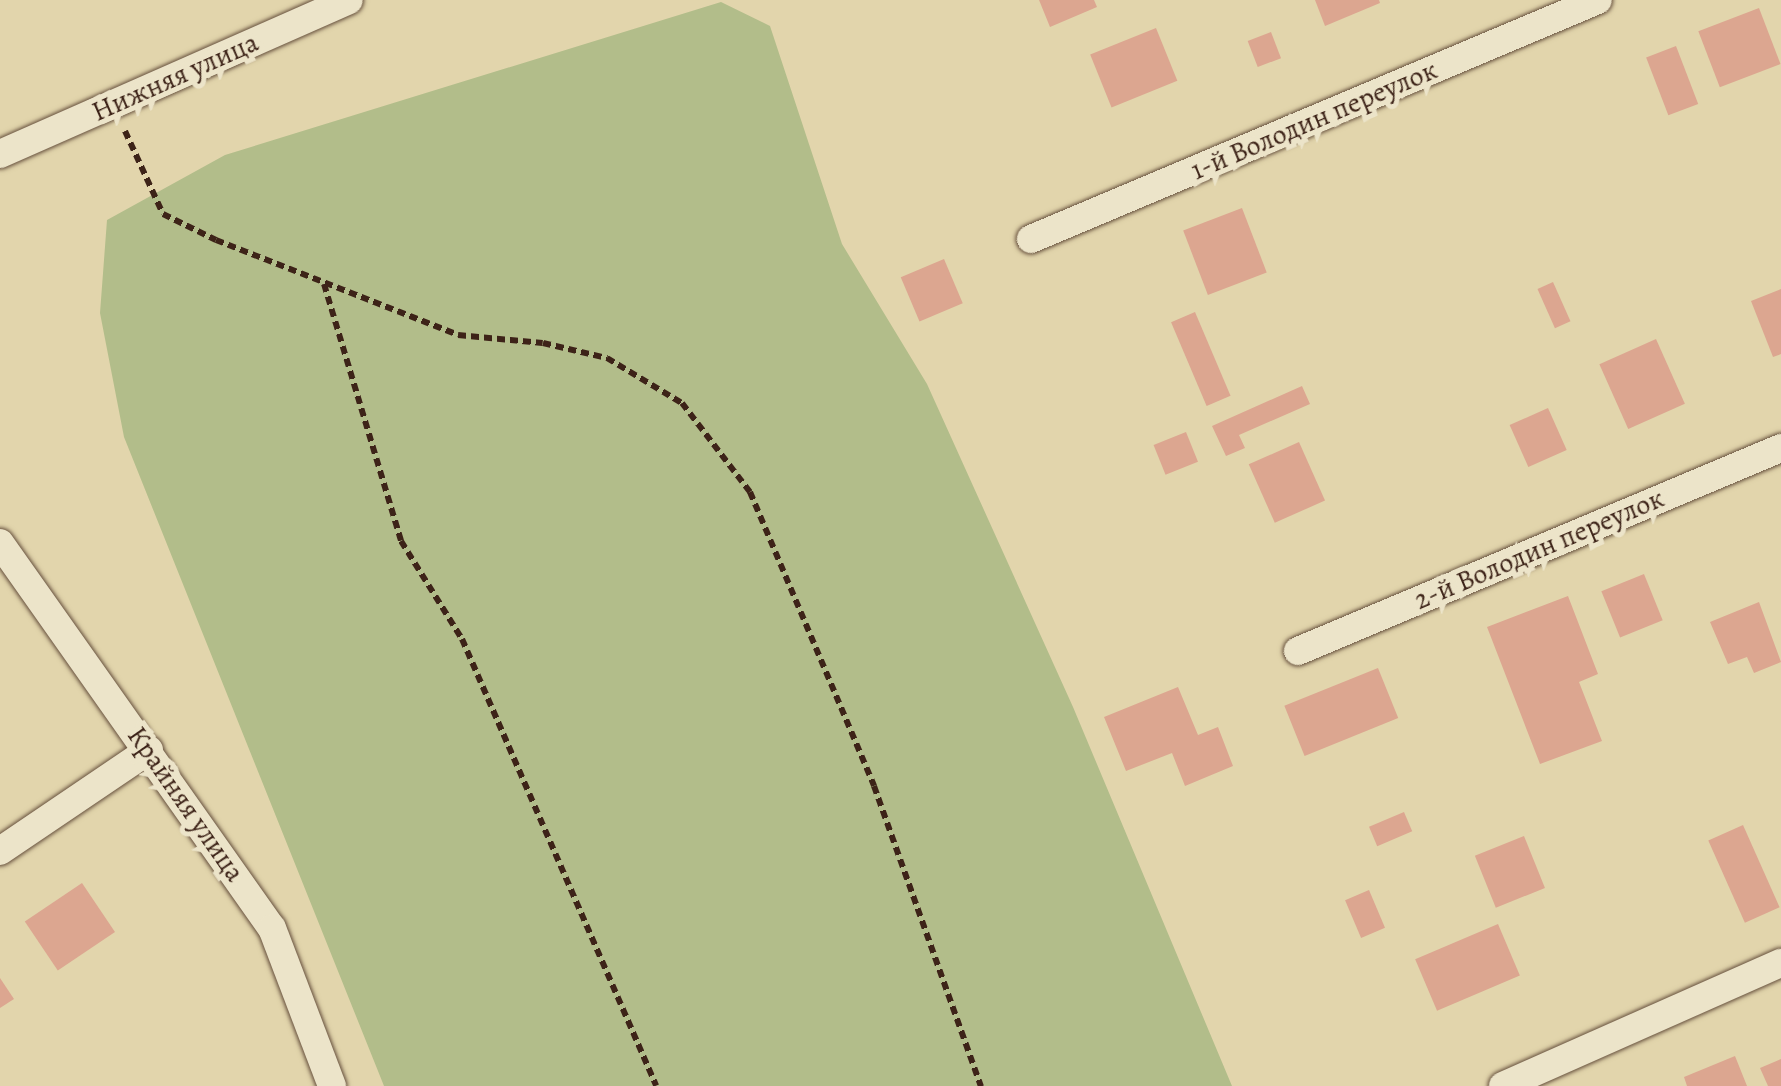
<!DOCTYPE html>
<meta charset="utf-8">
<style>
body{margin:0}
#map{position:relative;width:1781px;height:1086px;overflow:hidden;background:#e2d5ac;font-family:Alegreya,serif}
div>[style]{position:absolute}
.green>*{inset:0;background:#b2bd8a}
.building>*{inset:0;background:#dca690;transform-origin:0 0}
.path>*{height:6px;margin-top:-3px;transform-origin:0;background:repeating-linear-gradient(90deg,#3d2318 0 8px,transparent 0 13px)}
.roads{filter:drop-shadow(0 0 2px #66503d) drop-shadow(0 0 2px #66503d)}
.minor>*{height:28px;margin:-14px;padding:0 14px;transform-origin:14px;border-radius:14px;background:#ece4c9}
span{translate:-50% -50%;white-space:nowrap;text-align:center;line-height:1.15;-webkit-text-stroke:10px #ece4c9;paint-order:stroke}
.street-label{font-size:28px;color:#3d2318}
</style>
<div id="map">
<div class="green">
<i style="clip-path:polygon(721px 2px,770px 26px,842px 244px,927px 384px,1073px 707px,1232px 1086px,384px 1086px,124px 437px,100px 313px,107px 220px,225px 155px)"></i>
</div>
<div class="building">
<i style="clip-path:polygon(1039px 0,1094px 0,1097px 7px,1050px 27px)"></i>
<i style="clip-path:polygon(1315px 0,1379px 0,1380px 3px,1325px 26px)"></i>
<i style="left:1759px;top:8px;width:60px;height:65px;rotate:69deg"></i>
<i style="left:1156px;top:28px;width:57px;height:71px;rotate:68deg"></i>
<i style="left:1271px;top:32px;width:28px;height:25px;rotate:69deg"></i>
<i style="left:1676px;top:46px;width:62px;height:32px;rotate:69deg"></i>
<i style="left:1242px;top:208px;width:69px;height:63px;rotate:69deg"></i>
<i style="left:944px;top:259px;width:48px;height:47px;rotate:67deg"></i>
<i style="left:1553px;top:282px;width:43px;height:17px;rotate:66deg"></i>
<i style="clip-path:polygon(1781px 289px,1781px 354px,1773px 357px,1751px 301px)"></i>
<i style="left:1195px;top:312px;width:91px;height:26px;rotate:67deg"></i>
<i style="left:1656px;top:339px;width:71px;height:62px;rotate:66deg"></i>
<i style="clip-path:polygon(1302px 386px,1310px 404px,1239px 435px,1245px 448px,1226px 456px,1212px 426px)"></i>
<i style="left:1548px;top:408px;width:46px;height:42px;rotate:66deg"></i>
<i style="left:1186px;top:432px;width:32px;height:35px;rotate:68deg"></i>
<i style="left:1299px;top:442px;width:64px;height:55px;rotate:66deg"></i>
<i style="left:1644px;top:574px;width:50px;height:46px;rotate:68deg"></i>
<i style="clip-path:polygon(1568px 596px,1598px 674px,1579px 682px,1602px 741px,1540px 764px,1487px 627px)"></i>
<i style="clip-path:polygon(1759px 602px,1781px 662px,1754px 673px,1747px 657px,1728px 664px,1710px 622px)"></i>
<i style="left:1378px;top:668px;width:54px;height:101px;rotate:68deg"></i>
<i style="clip-path:polygon(1178px 687px,1198px 735px,1218px 727px,1233px 766px,1185px 786px,1172px 753px,1126px 771px,1104px 717px)"></i>
<i style="left:1404px;top:812px;width:21px;height:38px;rotate:67deg"></i>
<i style="left:1743px;top:825px;width:90px;height:38px;rotate:66deg"></i>
<i style="left:1524px;top:836px;width:56px;height:53px;rotate:68deg"></i>
<i style="left:82px;top:883px;width:59px;height:69px;rotate:56deg"></i>
<i style="left:1369px;top:890px;width:41px;height:26px;rotate:67deg"></i>
<i style="left:1498px;top:924px;width:56px;height:90px;rotate:67deg"></i>
<i style="clip-path:polygon(0 978px,14px 999px,0 1008px)"></i>
<i style="clip-path:polygon(1735px 1056px,1747px 1086px,1687px 1086px,1684px 1077px)"></i>
<i style="clip-path:polygon(1781px 1059px,1781px 1086px,1768px 1086px,1760px 1068px)"></i>
</div>
<div class="path">
<i style="left:125px;top:131px;width:91px;rotate:65.4deg"></i>
<i style="left:163px;top:214px;width:59px;rotate:26.1deg"></i>
<i style="left:216px;top:240px;width:260px;rotate:21.4deg"></i>
<i style="left:458px;top:335px;width:85px;rotate:5.4deg"></i>
<i style="left:543px;top:343px;width:66px;rotate:13.2deg"></i>
<i style="left:607px;top:358px;width:87px;rotate:31deg"></i>
<i style="left:682px;top:403px;width:112px;rotate:52.6deg"></i>
<i style="left:750px;top:492px;width:319px;rotate:67.1deg"></i>
<i style="left:874px;top:786px;width:319px;rotate:70.4deg"></i>
<i style="left:324px;top:284px;width:268px;rotate:73.3deg"></i>
<i style="left:401px;top:541px;width:115px;rotate:58.1deg"></i>
<i style="left:462px;top:639px;width:487px;rotate:66.5deg"></i>
</div>
<div class="roads">
<div class="minor">
<i style="left:0;top:154px;width:381px;rotate:-23.8deg"></i>
<i style="left:1031px;top:239px;width:615px;rotate:-22.86deg"></i>
<i style="left:0;top:543px;width:471px;rotate:54.8deg"></i>
<i style="left:272px;top:928px;width:169px;rotate:69.2deg"></i>
<i style="left:1298px;top:651px;width:524px;rotate:-22.8deg"></i>
<i style="left:0;top:851px;width:180px;rotate:-34.1deg"></i>
<i style="left:1503px;top:1086px;width:304px;rotate:-23.9deg"></i>
</div>
</div>
<div class="street-label">
<span style="left:175px;top:77px;rotate:-24deg">Нижняя улица</span>
<span style="left:1314px;top:120px;rotate:-23deg">1-й Володин переулок</span>
<span style="left:1539px;top:549px;rotate:-23deg">2-й Володин переулок</span>
<span style="left:186px;top:804px;rotate:55deg">Крайняя улица</span>
</div>
</div>
